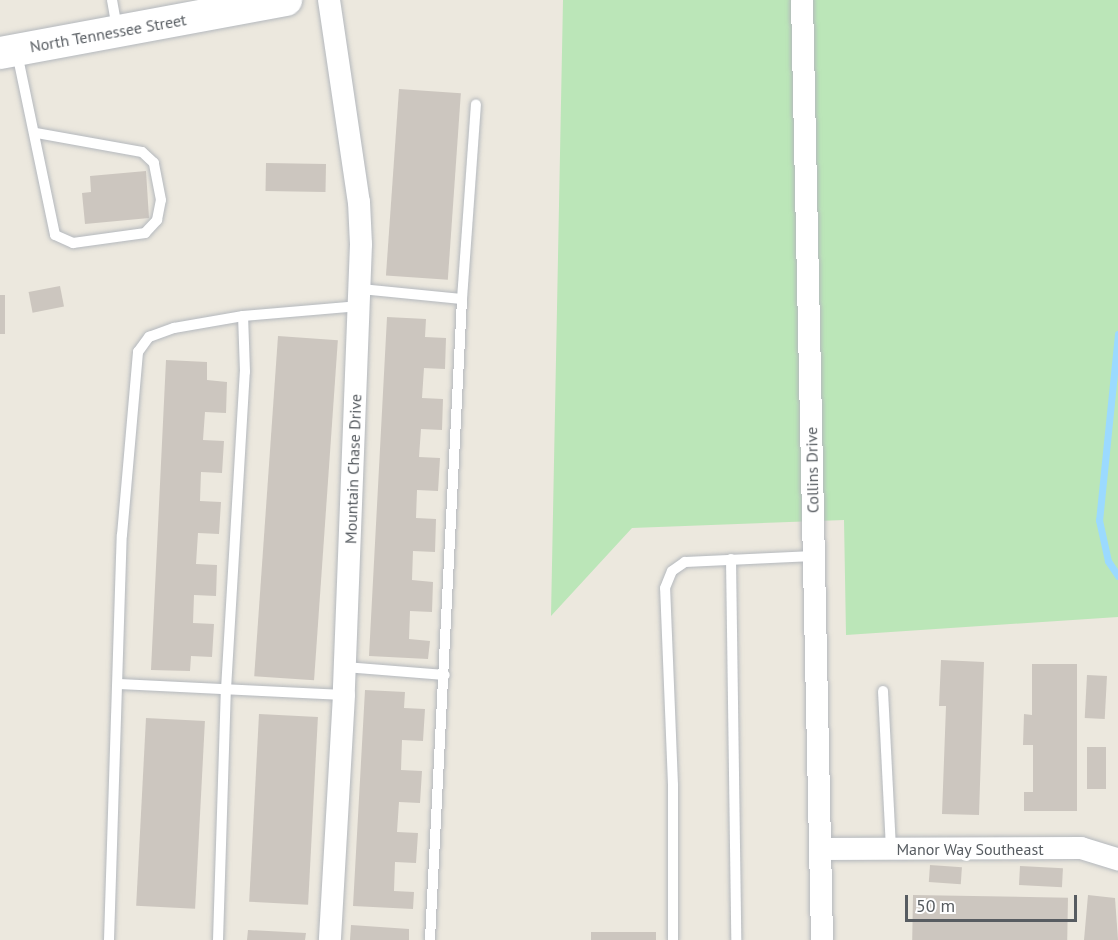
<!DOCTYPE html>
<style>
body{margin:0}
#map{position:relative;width:1118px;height:940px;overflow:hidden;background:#ece8de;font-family:"PT Sans",sans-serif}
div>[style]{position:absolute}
.green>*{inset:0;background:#bbe6b8}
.stream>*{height:7px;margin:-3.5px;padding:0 3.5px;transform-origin:3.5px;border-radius:3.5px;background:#9bdaff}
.building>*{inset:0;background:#ccc6bf;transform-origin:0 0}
.roads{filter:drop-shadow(0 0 2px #b4b8bd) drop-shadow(0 0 2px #b4b8bd)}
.service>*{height:10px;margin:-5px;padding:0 5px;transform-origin:5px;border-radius:5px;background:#fff}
.minor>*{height:22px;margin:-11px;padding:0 11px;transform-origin:11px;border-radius:11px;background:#fff}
.secondary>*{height:32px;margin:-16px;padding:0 16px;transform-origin:16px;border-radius:16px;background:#fff}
span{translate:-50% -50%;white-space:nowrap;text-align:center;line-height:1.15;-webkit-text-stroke:6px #fff;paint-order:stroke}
.street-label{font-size:16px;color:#575c61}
.scale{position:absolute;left:905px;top:895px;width:172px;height:27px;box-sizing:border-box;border:3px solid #575c61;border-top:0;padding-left:8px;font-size:18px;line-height:21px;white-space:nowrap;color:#575c61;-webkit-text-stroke:4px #fff;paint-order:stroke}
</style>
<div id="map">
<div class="green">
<i style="clip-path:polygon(563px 0,1118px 0,1118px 617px,846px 635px,844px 520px,632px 528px,551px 616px)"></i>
</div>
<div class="stream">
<i style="left:1118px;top:334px;width:187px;rotate:95.8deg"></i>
<i style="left:1099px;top:520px;width:42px;rotate:77.6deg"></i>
<i style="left:1108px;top:561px;width:18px;rotate:56deg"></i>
</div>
<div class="building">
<i style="left:399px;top:89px;width:62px;height:187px;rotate:4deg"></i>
<i style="left:266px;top:163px;width:60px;height:28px;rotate:1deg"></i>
<i style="clip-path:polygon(146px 171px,149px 218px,85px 224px,82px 193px,91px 192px,90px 176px)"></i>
<i style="left:60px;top:286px;width:21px;height:32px;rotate:79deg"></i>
<i style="left:0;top:295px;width:5px;height:39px"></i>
<i style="clip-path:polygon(387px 317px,426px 319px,425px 337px,446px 338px,445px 369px,424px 368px,422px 398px,443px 399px,442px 430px,421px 429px,419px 457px,440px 458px,438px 491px,417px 490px,416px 518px,436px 519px,435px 552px,413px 551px,412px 580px,433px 582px,432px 612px,410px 611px,409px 639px,430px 641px,428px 659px,369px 656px)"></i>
<i style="left:278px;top:336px;width:60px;height:341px;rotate:4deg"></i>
<i style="clip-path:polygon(166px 360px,207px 362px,207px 380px,227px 382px,226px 413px,205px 412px,203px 440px,224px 441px,222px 473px,201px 472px,200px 501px,221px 502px,219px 534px,198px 533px,196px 564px,217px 565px,216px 596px,194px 595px,193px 623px,214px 624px,212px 657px,191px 656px,190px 671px,151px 670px)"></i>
<i style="clip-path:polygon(941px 660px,984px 662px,979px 815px,942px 814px,946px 706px,939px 706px)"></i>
<i style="clip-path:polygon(1032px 664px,1077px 664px,1077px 811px,1024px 811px,1024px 792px,1033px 792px,1033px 745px,1023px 745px,1024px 714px,1032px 715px)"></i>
<i style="left:1087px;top:675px;width:20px;height:43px;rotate:3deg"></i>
<i style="clip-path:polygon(365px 690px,405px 692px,404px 708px,425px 709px,423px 741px,402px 740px,401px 770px,422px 771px,420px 803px,399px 802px,397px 832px,418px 833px,416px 863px,395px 862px,394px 891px,414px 892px,413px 909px,353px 906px)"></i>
<i style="left:259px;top:714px;width:59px;height:188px;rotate:3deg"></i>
<i style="left:146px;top:718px;width:59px;height:188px;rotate:3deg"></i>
<i style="left:1087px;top:747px;width:19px;height:42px"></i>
<i style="left:930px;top:865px;width:32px;height:17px;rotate:4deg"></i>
<i style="left:1020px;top:866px;width:43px;height:19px;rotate:3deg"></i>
<i style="left:913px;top:895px;width:155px;height:45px;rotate:1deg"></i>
<i style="clip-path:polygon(1088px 895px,1115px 898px,1118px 940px,1084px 940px)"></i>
<i style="clip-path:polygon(351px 925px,409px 929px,409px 940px,350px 940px)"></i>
<i style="clip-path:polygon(248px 930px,306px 933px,305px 940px,247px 940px)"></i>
<i style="left:591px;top:932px;width:65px;height:8px"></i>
</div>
<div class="roads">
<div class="service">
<i style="left:112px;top:0;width:29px;rotate:80deg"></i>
<i style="left:17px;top:53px;width:186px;rotate:78.2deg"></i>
<i style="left:55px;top:235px;width:20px;rotate:24deg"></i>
<i style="left:73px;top:243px;width:73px;rotate:-7.9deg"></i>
<i style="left:145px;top:233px;width:18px;rotate:-47deg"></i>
<i style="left:157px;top:220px;width:20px;rotate:-79deg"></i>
<i style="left:161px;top:200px;width:38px;rotate:-101deg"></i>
<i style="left:154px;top:163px;width:16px;rotate:-137deg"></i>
<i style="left:142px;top:152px;width:108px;rotate:-169.8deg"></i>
<i style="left:361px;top:289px;width:101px;rotate:5.7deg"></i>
<i style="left:462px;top:299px;width:642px;rotate:92.86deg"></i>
<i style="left:462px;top:299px;width:195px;rotate:-85.9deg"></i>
<i style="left:731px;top:559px;width:381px;rotate:89.2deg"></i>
<i style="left:345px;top:667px;width:100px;rotate:4.6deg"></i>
<i style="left:119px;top:684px;width:225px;rotate:2.8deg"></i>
<i style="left:883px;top:691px;width:158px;rotate:87.1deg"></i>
<i style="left:109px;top:940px;width:405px;rotate:-88.2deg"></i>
<i style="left:122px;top:535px;width:184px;rotate:-85deg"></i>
<i style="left:138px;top:352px;width:19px;rotate:-54deg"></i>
<i style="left:149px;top:337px;width:27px;rotate:-20deg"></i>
<i style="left:174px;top:328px;width:70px;rotate:-9.9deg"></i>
<i style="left:243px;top:316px;width:117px;rotate:-4.9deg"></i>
<i style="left:218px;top:940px;width:251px;rotate:-88.2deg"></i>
<i style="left:226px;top:689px;width:318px;rotate:-86.6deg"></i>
<i style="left:245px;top:372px;width:56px;rotate:-92deg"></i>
<i style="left:673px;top:940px;width:155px;rotate:-90deg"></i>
<i style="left:673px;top:785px;width:197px;rotate:-92.3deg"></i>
<i style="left:665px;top:588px;width:18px;rotate:-68deg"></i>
<i style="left:672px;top:571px;width:16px;rotate:-35deg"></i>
<i style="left:685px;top:562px;width:129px;rotate:-2.7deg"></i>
</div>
<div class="minor">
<i style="left:329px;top:0;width:204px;rotate:81.6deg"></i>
<i style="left:359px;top:202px;width:42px;rotate:87.3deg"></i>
<i style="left:361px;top:244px;width:451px;rotate:92.2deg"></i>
<i style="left:344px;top:695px;width:245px;rotate:93.3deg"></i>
<i style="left:802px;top:0;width:940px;rotate:88.78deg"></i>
<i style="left:820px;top:849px;width:261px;rotate:-0.2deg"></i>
<i style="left:1081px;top:848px;width:39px;rotate:17deg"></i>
</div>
<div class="secondary">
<i style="left:0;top:53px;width:291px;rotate:-10.5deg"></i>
</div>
</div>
<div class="street-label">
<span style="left:108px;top:33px;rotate:-10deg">North Tennessee Street</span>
<span style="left:353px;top:469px;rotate:-88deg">Mountain Chase Drive</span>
<span style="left:812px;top:470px;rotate:-91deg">Collins Drive</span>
<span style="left:970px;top:849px">Manor Way Southeast</span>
</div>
<div class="scale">50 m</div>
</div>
